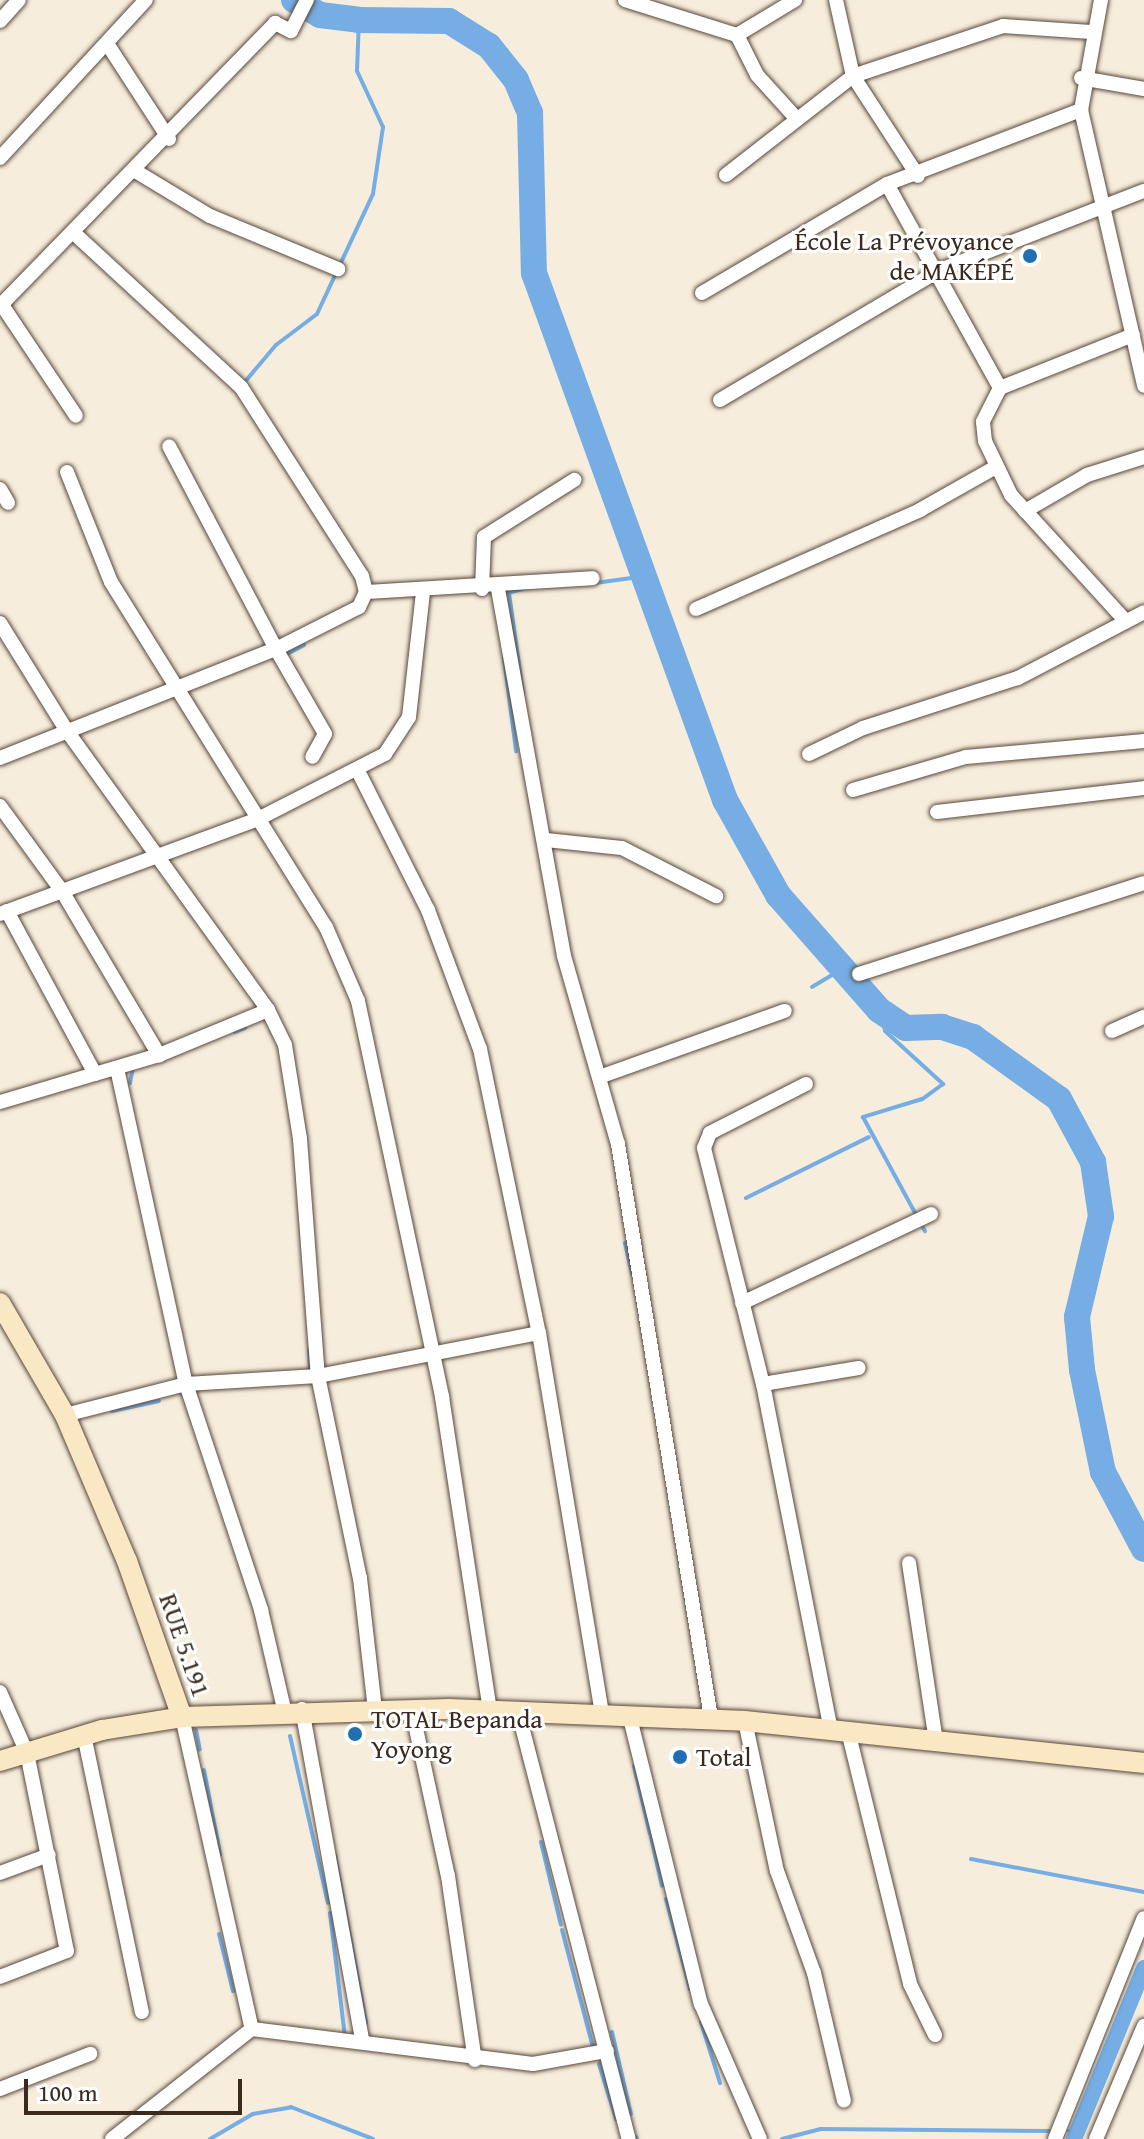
<!DOCTYPE html>
<meta charset="utf-8">
<style>
body{margin:0}
#map{position:relative;width:1144px;height:2139px;overflow:hidden;background:#f7eddc;font-family:"Gentium Book Plus",serif}
div>[style]{position:absolute}
.stream>*{height:4px;margin:-2px;padding:0 2px;transform-origin:2px;border-radius:2px;background:#75ade4}
.canal>*{height:16px;margin:-8px;padding:0 8px;transform-origin:8px;border-radius:8px;background:#75ade4}
.river>*{height:26px;margin:-13px;padding:0 13px;transform-origin:13px;border-radius:13px;background:#75ade4}
.roads{filter:drop-shadow(0 0 2px #57473a) drop-shadow(0 0 2px #57473a)}
.street>*{height:14px;margin:-7px;padding:0 7px;transform-origin:7px;border-radius:7px;background:#fff}
.secondary>*{height:20px;margin:-10px;padding:0 10px;transform-origin:10px;border-radius:10px;background:#fae7c3}
.dots>*{width:22px;height:22px;translate:-50% -50%;box-sizing:border-box;border:4px solid #fff;border-radius:50%}
span{translate:-50% -50%;white-space:nowrap;text-align:center;line-height:1.15;-webkit-text-stroke:6px #fff;paint-order:stroke}
.poi-label{font-size:26px;color:#3b2a1e}
.right{translate:-100% -50%;text-align:right}
.left{translate:0 -50%;text-align:left}
.street-label{font-size:26px;color:#3b2a1e}
.scale{position:absolute;left:24px;top:2079px;width:218px;height:36px;box-sizing:border-box;border:4px solid #3b2a1e;border-top:0;padding-left:10px;font-size:24px;line-height:28px;white-space:nowrap;color:#3b2a1e;-webkit-text-stroke:6px #fff;paint-order:stroke}
</style>
<div id="map">
<div class="stream">
<i style="left:243px;top:384px;width:51px;rotate:-49.8deg"></i>
<i style="left:276px;top:345px;width:51px;rotate:-37.1deg"></i>
<i style="left:317px;top:314px;width:132px;rotate:-65deg"></i>
<i style="left:373px;top:194px;width:68px;rotate:-81.5deg"></i>
<i style="left:383px;top:127px;width:62px;rotate:-114.9deg"></i>
<i style="left:357px;top:71px;width:51px;rotate:-87.8deg"></i>
<i style="left:595px;top:583px;width:44px;rotate:-7.8deg"></i>
<i style="left:509px;top:593px;width:102px;rotate:82.1deg"></i>
<i style="left:504px;top:594px;width:24px;rotate:-15deg"></i>
<i style="left:289px;top:653px;width:17px;rotate:-28deg"></i>
<i style="left:504px;top:658px;width:94px;rotate:82.6deg"></i>
<i style="left:812px;top:987px;width:35px;rotate:-31deg"></i>
<i style="left:881px;top:1013px;width:18px;rotate:77deg"></i>
<i style="left:885px;top:1031px;width:79px;rotate:42.4deg"></i>
<i style="left:943px;top:1084px;width:26px;rotate:144deg"></i>
<i style="left:922px;top:1099px;width:62px;rotate:163deg"></i>
<i style="left:863px;top:1117px;width:130px;rotate:61.5deg"></i>
<i style="left:235px;top:1032px;width:11px;rotate:-22deg"></i>
<i style="left:130px;top:1083px;width:15px;rotate:-79deg"></i>
<i style="left:746px;top:1198px;width:137px;rotate:-26.4deg"></i>
<i style="left:625px;top:1243px;width:32px;rotate:77deg"></i>
<i style="left:309px;top:1349px;width:22px;rotate:87deg"></i>
<i style="left:112px;top:1411px;width:48px;rotate:-12deg"></i>
<i style="left:196px;top:1730px;width:20px;rotate:79deg"></i>
<i style="left:290px;top:1736px;width:171px;rotate:77.2deg"></i>
<i style="left:634px;top:1766px;width:70px;rotate:76.8deg"></i>
<i style="left:204px;top:1770px;width:86px;rotate:79.2deg"></i>
<i style="left:651px;top:1837px;width:50px;rotate:77.3deg"></i>
<i style="left:541px;top:1842px;width:85px;rotate:76.5deg"></i>
<i style="left:335px;top:1855px;width:171px;rotate:79.5deg"></i>
<i style="left:971px;top:1859px;width:176px;rotate:10.8deg"></i>
<i style="left:666px;top:1899px;width:93px;rotate:75.1deg"></i>
<i style="left:330px;top:1913px;width:125px;rotate:83.1deg"></i>
<i style="left:562px;top:1930px;width:121px;rotate:75.2deg"></i>
<i style="left:219px;top:1934px;width:59px;rotate:76.2deg"></i>
<i style="left:701px;top:2022px;width:64px;rotate:72.7deg"></i>
<i style="left:612px;top:2032px;width:84px;rotate:77deg"></i>
<i style="left:599px;top:2064px;width:58px;rotate:72.8deg"></i>
<i style="left:1069px;top:2131px;width:8px"></i>
<i style="left:636px;top:2137px;width:2px;rotate:63deg"></i>
<i style="left:210px;top:2139px;width:50px;rotate:-30.2deg"></i>
<i style="left:253px;top:2114px;width:39px;rotate:-10deg"></i>
<i style="left:291px;top:2107px;width:88px;rotate:21.3deg"></i>
<i style="left:782px;top:2139px;width:40px;rotate:-14.4deg"></i>
<i style="left:821px;top:2129px;width:228px;rotate:0.5deg"></i>
</div>
<div class="canal">
<i style="left:1074px;top:2139px;width:185px;rotate:-67.7deg"></i>
</div>
<div class="river">
<i style="left:294px;top:0;width:30px;rotate:30deg"></i>
<i style="left:320px;top:15px;width:39px;rotate:7deg"></i>
<i style="left:359px;top:20px;width:90px;rotate:0.6deg"></i>
<i style="left:449px;top:21px;width:47px;rotate:32deg"></i>
<i style="left:489px;top:46px;width:43px;rotate:51.5deg"></i>
<i style="left:516px;top:80px;width:36px;rotate:67deg"></i>
<i style="left:530px;top:113px;width:160px;rotate:88.6deg"></i>
<i style="left:534px;top:273px;width:561px;rotate:70.08deg"></i>
<i style="left:725px;top:800px;width:109px;rotate:60.8deg"></i>
<i style="left:778px;top:895px;width:153px;rotate:48.7deg"></i>
<i style="left:879px;top:1010px;width:32px;rotate:34deg"></i>
<i style="left:906px;top:1028px;width:36px;rotate:-2deg"></i>
<i style="left:942px;top:1027px;width:33px;rotate:18deg"></i>
<i style="left:973px;top:1037px;width:106px;rotate:35.8deg"></i>
<i style="left:1059px;top:1099px;width:72px;rotate:61.6deg"></i>
<i style="left:1093px;top:1162px;width:55px;rotate:81.6deg"></i>
<i style="left:1101px;top:1216px;width:104px;rotate:103.4deg"></i>
<i style="left:1077px;top:1317px;width:53px;rotate:84.6deg"></i>
<i style="left:1082px;top:1370px;width:104px;rotate:78.4deg"></i>
<i style="left:1103px;top:1472px;width:87px;rotate:62deg"></i>
</div>
<div class="roads">
<div class="street">
<i style="left:625px;top:0;width:117px;rotate:17.4deg"></i>
<i style="left:737px;top:35px;width:68px;rotate:-31.1deg"></i>
<i style="left:836px;top:0;width:78px;rotate:77.4deg"></i>
<i style="left:853px;top:76px;width:119px;rotate:57deg"></i>
<i style="left:1101px;top:0;width:112px;rotate:100.3deg"></i>
<i style="left:1081px;top:110px;width:283px;rotate:77.1deg"></i>
<i style="left:0;top:21px;width:28px;rotate:-48deg"></i>
<i style="left:737px;top:35px;width:45px;rotate:63.4deg"></i>
<i style="left:757px;top:75px;width:58px;rotate:47.8deg"></i>
<i style="left:108px;top:45px;width:112px;rotate:57deg"></i>
<i style="left:1081px;top:78px;width:64px;rotate:9.9deg"></i>
<i style="left:0;top:158px;width:215px;rotate:-47.3deg"></i>
<i style="left:137px;top:172px;width:85px;rotate:31.1deg"></i>
<i style="left:210px;top:216px;width:139px;rotate:22.5deg"></i>
<i style="left:726px;top:175px;width:161px;rotate:-37.9deg"></i>
<i style="left:853px;top:76px;width:158px;rotate:-18.4deg"></i>
<i style="left:1003px;top:26px;width:88px;rotate:3.9deg"></i>
<i style="left:887px;top:184px;width:233px;rotate:61deg"></i>
<i style="left:1000px;top:388px;width:38px;rotate:117deg"></i>
<i style="left:983px;top:422px;width:19px;rotate:84deg"></i>
<i style="left:985px;top:441px;width:60px;rotate:64.3deg"></i>
<i style="left:1011px;top:495px;width:168px;rotate:47.7deg"></i>
<i style="left:75px;top:234px;width:226px;rotate:42.7deg"></i>
<i style="left:241px;top:387px;width:224px;rotate:57.4deg"></i>
<i style="left:362px;top:576px;width:16px;rotate:76deg"></i>
<i style="left:366px;top:592px;width:17px;rotate:115deg"></i>
<i style="left:359px;top:607px;width:93px;rotate:153.2deg"></i>
<i style="left:276px;top:649px;width:98px;rotate:60deg"></i>
<i style="left:325px;top:734px;width:26px;rotate:119deg"></i>
<i style="left:702px;top:293px;width:215px;rotate:-30.5deg"></i>
<i style="left:887px;top:184px;width:208px;rotate:-20.9deg"></i>
<i style="left:2px;top:305px;width:133px;rotate:56.3deg"></i>
<i style="left:0;top:306px;width:395px;rotate:-45.8deg"></i>
<i style="left:275px;top:23px;width:18px;rotate:27deg"></i>
<i style="left:291px;top:31px;width:35px;rotate:-63deg"></i>
<i style="left:1000px;top:388px;width:143px;rotate:-21.7deg"></i>
<i style="left:720px;top:400px;width:256px;rotate:-30.6deg"></i>
<i style="left:940px;top:270px;width:219px;rotate:-21.2deg"></i>
<i style="left:67px;top:472px;width:118px;rotate:68.2deg"></i>
<i style="left:111px;top:582px;width:407px;rotate:58.1deg"></i>
<i style="left:326px;top:927px;width:81px;rotate:66.6deg"></i>
<i style="left:358px;top:1001px;width:405px;rotate:78deg"></i>
<i style="left:442px;top:1397px;width:317px;rotate:81.3deg"></i>
<i style="left:0;top:489px;width:16px;rotate:60deg"></i>
<i style="left:1025px;top:511px;width:72px;rotate:-30.1deg"></i>
<i style="left:1087px;top:475px;width:60px;rotate:-17.5deg"></i>
<i style="left:482px;top:589px;width:52px;rotate:-87.8deg"></i>
<i style="left:484px;top:537px;width:107px;rotate:-32.3deg"></i>
<i style="left:498px;top:589px;width:373px;rotate:79.8deg"></i>
<i style="left:564px;top:956px;width:196px;rotate:74deg"></i>
<i style="left:618px;top:1144px;width:581px;rotate:80.8deg"></i>
<i style="left:366px;top:592px;width:227px;rotate:-3.5deg"></i>
<i style="left:696px;top:609px;width:245px;rotate:-23.8deg"></i>
<i style="left:920px;top:510px;width:87px;rotate:-29.5deg"></i>
<i style="left:0;top:623px;width:127px;rotate:58.2deg"></i>
<i style="left:67px;top:731px;width:344px;rotate:54.2deg"></i>
<i style="left:268px;top:1010px;width:39px;rotate:64deg"></i>
<i style="left:285px;top:1045px;width:95px;rotate:80.9deg"></i>
<i style="left:300px;top:1139px;width:238px;rotate:85.7deg"></i>
<i style="left:318px;top:1376px;width:206px;rotate:78.3deg"></i>
<i style="left:360px;top:1578px;width:133px;rotate:83.5deg"></i>
<i style="left:809px;top:754px;width:60px;rotate:-25.7deg"></i>
<i style="left:863px;top:728px;width:163px;rotate:-17.9deg"></i>
<i style="left:1018px;top:678px;width:142px;rotate:-27.6deg"></i>
<i style="left:0;top:758px;width:297px;rotate:-21.6deg"></i>
<i style="left:276px;top:649px;width:229px;rotate:-117.8deg"></i>
<i style="left:357px;top:769px;width:158px;rotate:63.3deg"></i>
<i style="left:428px;top:910px;width:148px;rotate:69.5deg"></i>
<i style="left:480px;top:1049px;width:290px;rotate:78.3deg"></i>
<i style="left:539px;top:1333px;width:385px;rotate:80.6deg"></i>
<i style="left:853px;top:790px;width:118px;rotate:-16.3deg"></i>
<i style="left:966px;top:757px;width:179px;rotate:-5.1deg"></i>
<i style="left:0;top:806px;width:105px;rotate:53.9deg"></i>
<i style="left:62px;top:891px;width:191px;rotate:59.4deg"></i>
<i style="left:159px;top:1055px;width:166px;rotate:163.5deg"></i>
<i style="left:937px;top:812px;width:208px;rotate:-6.6deg"></i>
<i style="left:546px;top:840px;width:76px;rotate:6deg"></i>
<i style="left:622px;top:848px;width:106px;rotate:27.1deg"></i>
<i style="left:7px;top:911px;width:185px;rotate:61.6deg"></i>
<i style="left:0;top:914px;width:275px;rotate:-20.2deg"></i>
<i style="left:258px;top:819px;width:143px;rotate:-27.1deg"></i>
<i style="left:385px;top:754px;width:44px;rotate:-57deg"></i>
<i style="left:409px;top:717px;width:126px;rotate:-83.6deg"></i>
<i style="left:859px;top:974px;width:299px;rotate:-17.7deg"></i>
<i style="left:1112px;top:1031px;width:35px;rotate:-24deg"></i>
<i style="left:159px;top:1055px;width:118px;rotate:-22.4deg"></i>
<i style="left:118px;top:1073px;width:318px;rotate:77.7deg"></i>
<i style="left:186px;top:1384px;width:238px;rotate:71.6deg"></i>
<i style="left:261px;top:1610px;width:102px;rotate:76.9deg"></i>
<i style="left:602px;top:1076px;width:194px;rotate:-19.6deg"></i>
<i style="left:806px;top:1084px;width:108px;rotate:153deg"></i>
<i style="left:710px;top:1133px;width:16px;rotate:112deg"></i>
<i style="left:704px;top:1148px;width:243px;rotate:76deg"></i>
<i style="left:763px;top:1384px;width:353px;rotate:78.9deg"></i>
<i style="left:742px;top:1303px;width:209px;rotate:-25.2deg"></i>
<i style="left:763px;top:1384px;width:97px;rotate:-9.5deg"></i>
<i style="left:65px;top:1415px;width:125px;rotate:-14.4deg"></i>
<i style="left:186px;top:1384px;width:132px;rotate:-3.5deg"></i>
<i style="left:318px;top:1376px;width:225px;rotate:-11deg"></i>
<i style="left:909px;top:1563px;width:180px;rotate:81.4deg"></i>
<i style="left:0;top:1692px;width:67px;rotate:66.1deg"></i>
<i style="left:27px;top:1753px;width:202px;rotate:78.6deg"></i>
<i style="left:67px;top:1951px;width:72px;rotate:158.8deg"></i>
<i style="left:302px;top:1709px;width:335px;rotate:79.7deg"></i>
<i style="left:412px;top:1710px;width:170px;rotate:77.8deg"></i>
<i style="left:448px;top:1876px;width:186px;rotate:81.7deg"></i>
<i style="left:518px;top:1711px;width:442px;rotate:75.5deg"></i>
<i style="left:629px;top:1714px;width:299px;rotate:76.1deg"></i>
<i style="left:701px;top:2004px;width:147px;rotate:66.4deg"></i>
<i style="left:182px;top:1717px;width:320px;rotate:77.4deg"></i>
<i style="left:745px;top:1721px;width:153px;rotate:78deg"></i>
<i style="left:777px;top:1871px;width:109px;rotate:70.1deg"></i>
<i style="left:814px;top:1973px;width:131px;rotate:76.8deg"></i>
<i style="left:848px;top:1731px;width:260px;rotate:76.2deg"></i>
<i style="left:910px;top:1984px;width:57px;rotate:63.9deg"></i>
<i style="left:84px;top:1735px;width:283px;rotate:78.2deg"></i>
<i style="left:0;top:1873px;width:52px;rotate:-20.2deg"></i>
<i style="left:0;top:2089px;width:97px;rotate:-21.3deg"></i>
<i style="left:112px;top:2139px;width:178px;rotate:-38.2deg"></i>
<i style="left:252px;top:2029px;width:283px;rotate:7.1deg"></i>
<i style="left:533px;top:2064px;width:75px;rotate:-10deg"></i>
<i style="left:1055px;top:2139px;width:238px;rotate:-68.1deg"></i>
<i style="left:1096px;top:2139px;width:123px;rotate:-67deg"></i>
</div>
<div class="secondary">
<i style="left:0;top:1303px;width:129px;rotate:59.9deg"></i>
<i style="left:65px;top:1415px;width:159px;rotate:67deg"></i>
<i style="left:127px;top:1561px;width:165px;rotate:70.6deg"></i>
<i style="left:0;top:1761px;width:107px;rotate:-16.9deg"></i>
<i style="left:102px;top:1730px;width:81px;rotate:-9.2deg"></i>
<i style="left:182px;top:1717px;width:267px;rotate:-1.7deg"></i>
<i style="left:449px;top:1709px;width:296px;rotate:2.3deg"></i>
<i style="left:745px;top:1721px;width:401px;rotate:6deg"></i>
</div>
</div>
<div class="dots">
<i style="left:1030px;top:256px;background:#1f6fb2"></i>
<i style="left:355px;top:1734px;background:#1f6fb2"></i>
<i style="left:680px;top:1757px;background:#1f6fb2"></i>
</div>
<div class="poi-label">
<span class="right" style="left:1014px;top:256px">École La Prévoyance<br>de MAKÉPÉ</span>
<span class="left" style="left:371px;top:1734px">TOTAL Bepanda<br>Yoyong</span>
<span class="left" style="left:696px;top:1757px">Total</span>
</div>
<div class="street-label">
<span style="left:185px;top:1645px;rotate:71deg">RUE 5.191</span>
</div>
<div class="scale">100 m</div>
</div>
